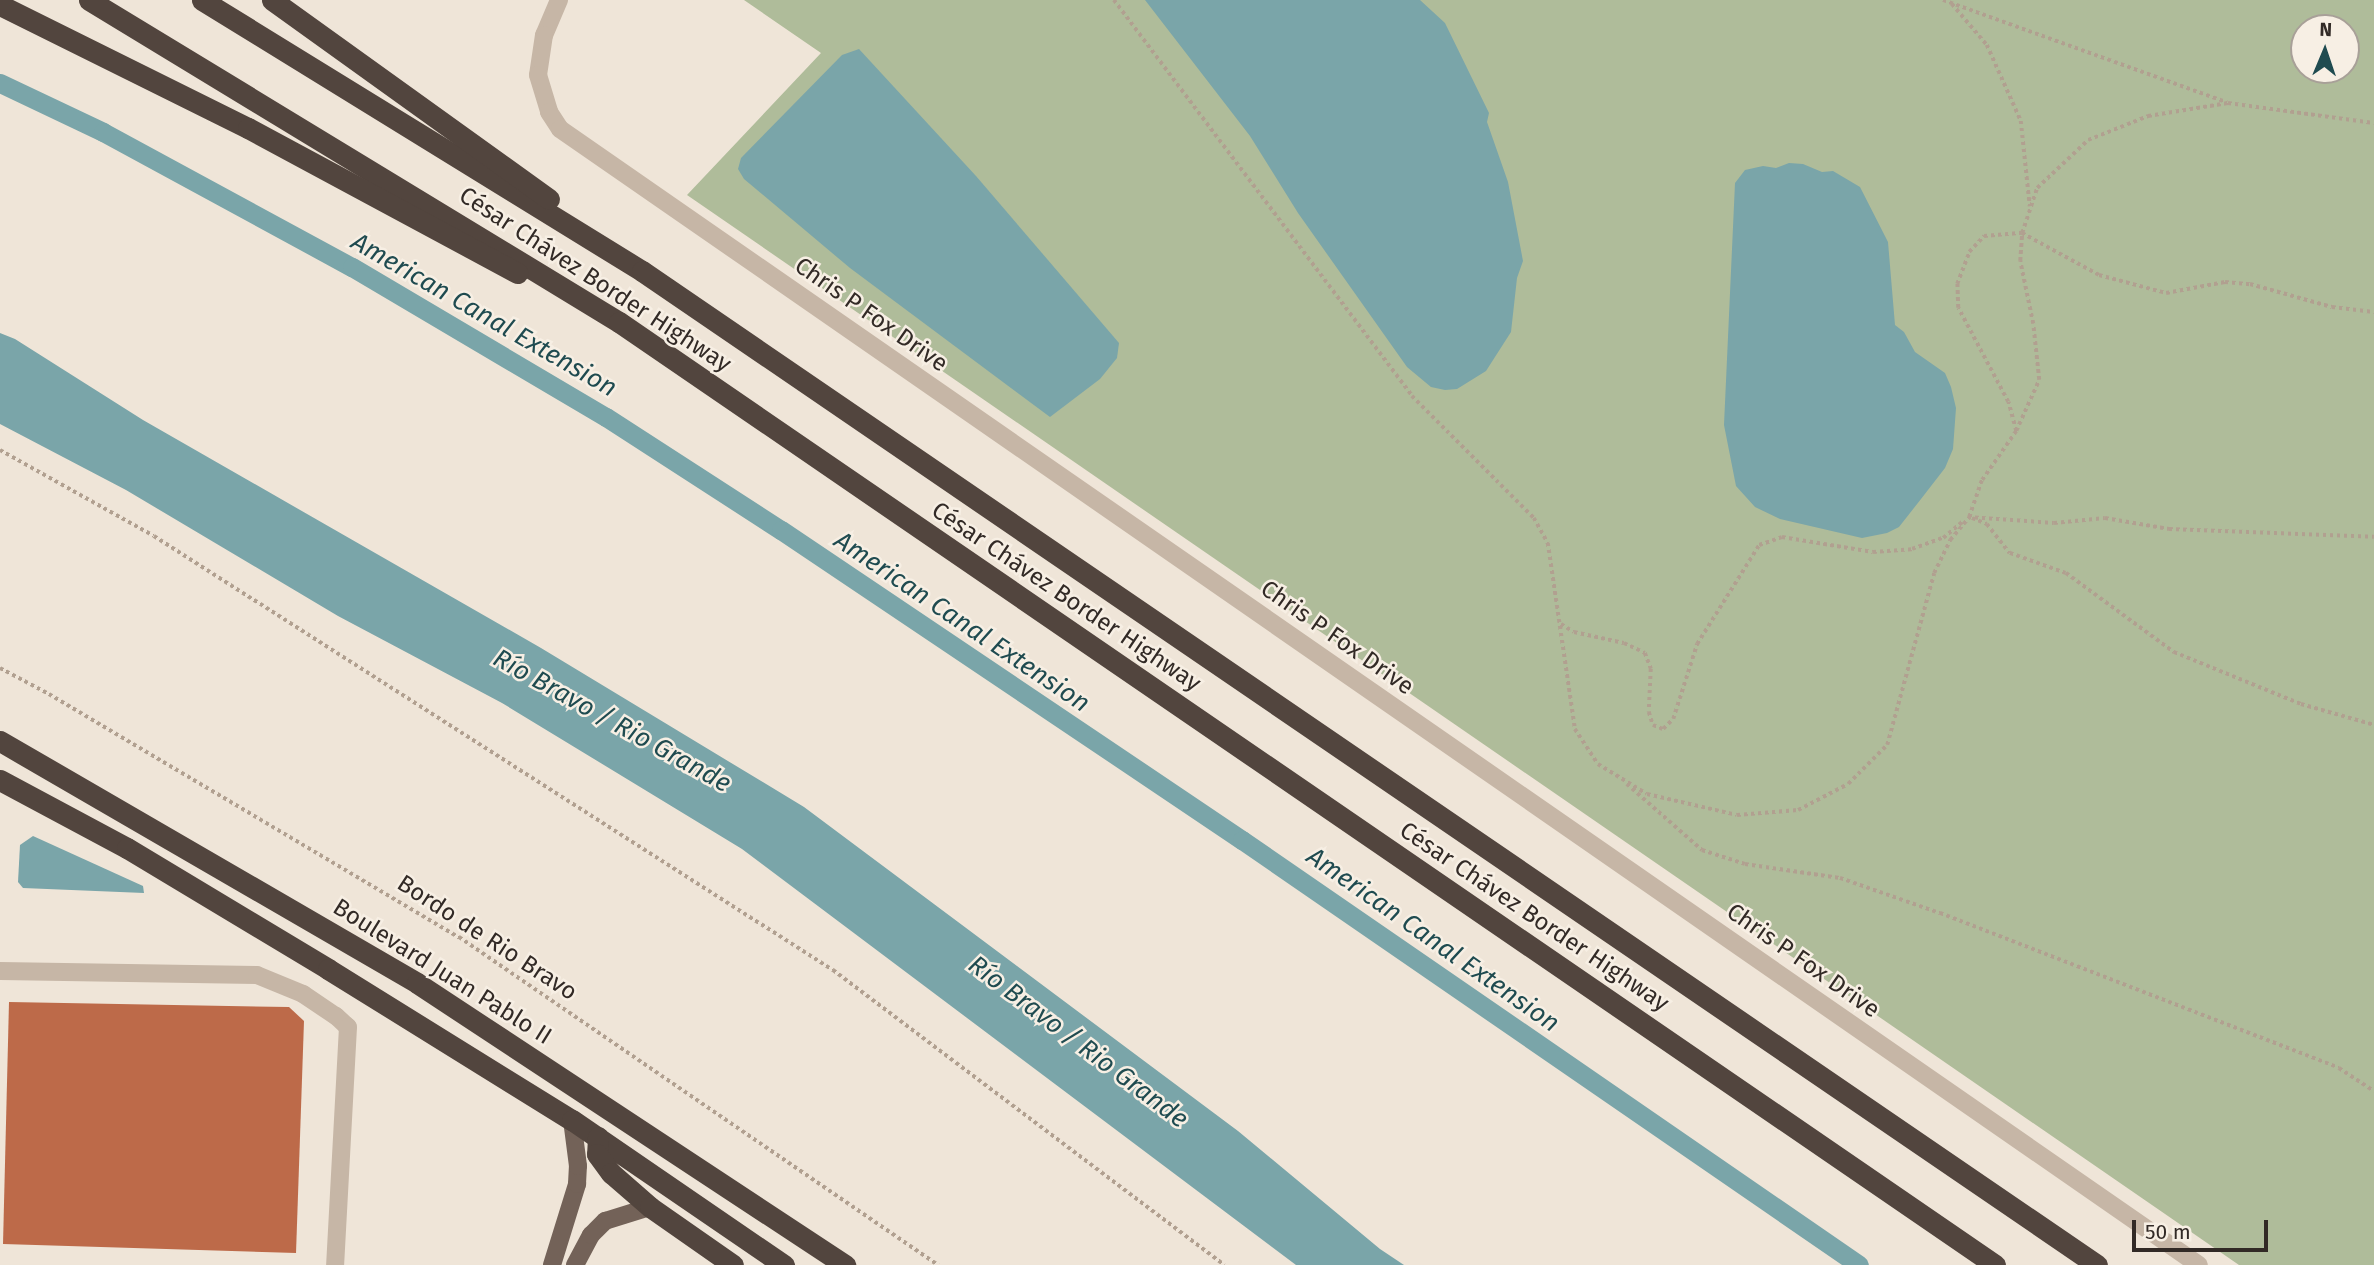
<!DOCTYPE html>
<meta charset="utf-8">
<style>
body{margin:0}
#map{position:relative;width:2374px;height:1265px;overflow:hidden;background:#efe5d8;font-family:"Fira Sans",sans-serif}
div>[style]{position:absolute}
.green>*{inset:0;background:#afbc9a}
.water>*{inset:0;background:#7aa5a9}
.canal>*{height:19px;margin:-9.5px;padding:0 9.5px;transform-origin:9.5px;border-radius:9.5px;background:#7aa5a9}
.building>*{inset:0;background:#bd6a49}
.path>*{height:3.5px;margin-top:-1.75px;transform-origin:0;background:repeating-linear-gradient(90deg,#b1a090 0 3.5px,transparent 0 7px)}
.minor>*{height:18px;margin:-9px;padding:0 9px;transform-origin:9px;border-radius:9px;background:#c6b6a6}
.major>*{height:18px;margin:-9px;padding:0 9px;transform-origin:9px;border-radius:9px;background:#736258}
.highway>*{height:21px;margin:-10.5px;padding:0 10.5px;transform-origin:10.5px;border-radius:10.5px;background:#52453e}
span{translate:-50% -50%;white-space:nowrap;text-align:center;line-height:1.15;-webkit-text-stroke:5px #f7efe4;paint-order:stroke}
.street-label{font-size:24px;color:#322a26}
.water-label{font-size:26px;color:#1f4b50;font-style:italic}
.north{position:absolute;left:2290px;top:14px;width:70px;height:70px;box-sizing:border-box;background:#f7efe4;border:2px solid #a8a098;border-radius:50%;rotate:2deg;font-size:19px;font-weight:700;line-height:28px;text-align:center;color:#322a26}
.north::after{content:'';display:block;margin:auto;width:24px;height:32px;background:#1f4b50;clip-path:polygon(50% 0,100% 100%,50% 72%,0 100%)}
.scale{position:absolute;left:2132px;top:1220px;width:136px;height:32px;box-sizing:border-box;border:4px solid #322a26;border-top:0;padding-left:9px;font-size:21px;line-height:24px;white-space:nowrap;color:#322a26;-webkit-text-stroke:5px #f7efe4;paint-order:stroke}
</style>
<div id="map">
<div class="green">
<i style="clip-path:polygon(evenodd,744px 0,2374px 0,2374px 1265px,2239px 1265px,687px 195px,821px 53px,744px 0,2304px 28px,2346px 28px,2346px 70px,2304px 70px,2304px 28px)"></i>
</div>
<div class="water">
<i style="clip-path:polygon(1145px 0,1420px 0,1445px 23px,1489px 113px,1487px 122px,1508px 182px,1523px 261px,1517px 278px,1511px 332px,1486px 371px,1457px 389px,1445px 390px,1431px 387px,1407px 367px,1298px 213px,1250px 136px)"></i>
<i style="clip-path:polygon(859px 49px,976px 176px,1119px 343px,1117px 358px,1100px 379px,1050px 417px,850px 268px,744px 179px,738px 169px,741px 158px,842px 55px)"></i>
<i style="clip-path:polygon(1789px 163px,1803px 164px,1822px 172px,1833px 171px,1860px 187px,1888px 242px,1895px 325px,1904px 332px,1915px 352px,1945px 373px,1951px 387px,1956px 408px,1953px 449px,1945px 468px,1921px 499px,1899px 527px,1887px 533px,1862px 538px,1780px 519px,1755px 507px,1736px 486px,1724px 425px,1735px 183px,1745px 170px,1763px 166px,1776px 168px)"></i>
<i style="clip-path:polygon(0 333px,15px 339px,143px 420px,541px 648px,804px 807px,1238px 1131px,1380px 1249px,1404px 1265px,1296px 1265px,742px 849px,502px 703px,338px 616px,126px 490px,0 424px)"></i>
<i style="clip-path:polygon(33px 836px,143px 886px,144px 893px,23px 888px,18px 882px,20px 845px)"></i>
</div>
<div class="canal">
<i style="left:0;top:83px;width:114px;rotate:25.4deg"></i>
<i style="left:103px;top:132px;width:283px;rotate:28.5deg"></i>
<i style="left:352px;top:267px;width:295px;rotate:30.6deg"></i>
<i style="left:606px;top:417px;width:208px;rotate:32.9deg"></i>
<i style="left:781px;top:530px;width:556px;rotate:33.92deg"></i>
<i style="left:1242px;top:840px;width:749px;rotate:34.56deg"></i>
</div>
<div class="building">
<i style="clip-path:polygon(9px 1002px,289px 1007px,304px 1021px,296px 1253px,3px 1244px)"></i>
</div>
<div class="path">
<i style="left:1114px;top:0;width:496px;rotate:53deg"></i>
<i style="left:1412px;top:396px;width:173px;rotate:45deg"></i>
<i style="left:1534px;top:518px;width:29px;rotate:61deg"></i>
<i style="left:1548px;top:543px;width:188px;rotate:81.7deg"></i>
<i style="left:1575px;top:729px;width:42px;rotate:56.7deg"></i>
<i style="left:1598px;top:764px;width:57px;rotate:31.5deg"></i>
<i style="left:1647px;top:794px;width:92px;rotate:13.1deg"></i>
<i style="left:1737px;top:815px;width:61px;rotate:-4.7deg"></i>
<i style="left:1798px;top:810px;width:56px;rotate:-27.5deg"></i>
<i style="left:1848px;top:784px;width:55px;rotate:-45deg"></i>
<i style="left:1887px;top:745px;width:178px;rotate:-74.7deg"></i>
<i style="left:1934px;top:573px;width:37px;rotate:-64deg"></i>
<i style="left:1950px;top:540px;width:30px;rotate:-50deg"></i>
<i style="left:1969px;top:517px;width:39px;rotate:-71deg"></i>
<i style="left:1982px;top:480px;width:60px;rotate:-55.2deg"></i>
<i style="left:2016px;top:431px;width:56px;rotate:-65.7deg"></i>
<i style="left:2039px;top:380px;width:56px;rotate:-96.1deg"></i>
<i style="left:2033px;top:324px;width:64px;rotate:-101.7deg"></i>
<i style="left:2020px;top:261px;width:28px;rotate:-86deg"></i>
<i style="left:2022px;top:233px;width:47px;rotate:-71.6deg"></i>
<i style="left:2037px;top:188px;width:70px;rotate:-43.3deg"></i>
<i style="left:2088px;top:140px;width:65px;rotate:-21.8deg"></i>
<i style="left:2148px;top:116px;width:81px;rotate:-9.2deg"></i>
<i style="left:2228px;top:103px;width:147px;rotate:7.8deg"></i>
<i style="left:1943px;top:0;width:302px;rotate:19.8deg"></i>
<i style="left:1952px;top:4px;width:54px;rotate:49.5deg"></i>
<i style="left:1987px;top:45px;width:83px;rotate:65.9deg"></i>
<i style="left:2021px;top:121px;width:86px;rotate:84deg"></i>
<i style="left:2016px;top:431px;width:30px;rotate:-105deg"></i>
<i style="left:2008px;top:402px;width:106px;rotate:-118deg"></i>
<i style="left:1958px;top:308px;width:24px;rotate:-92deg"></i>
<i style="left:1957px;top:284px;width:34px;rotate:-69deg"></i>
<i style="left:1969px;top:252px;width:22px;rotate:-47deg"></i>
<i style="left:1984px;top:236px;width:38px;rotate:-5deg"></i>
<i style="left:2022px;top:233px;width:88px;rotate:28.6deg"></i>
<i style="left:2099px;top:275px;width:69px;rotate:15deg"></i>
<i style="left:2166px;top:293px;width:60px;rotate:-10.6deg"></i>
<i style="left:2225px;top:282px;width:25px;rotate:5deg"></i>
<i style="left:2250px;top:284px;width:85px;rotate:15.7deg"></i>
<i style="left:2332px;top:307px;width:42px;rotate:6.8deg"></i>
<i style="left:0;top:450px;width:176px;rotate:29.2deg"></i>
<i style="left:154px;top:536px;width:806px;rotate:32.59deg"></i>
<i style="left:833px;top:970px;width:490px;rotate:37deg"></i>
<i style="left:1968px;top:517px;width:86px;rotate:4deg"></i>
<i style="left:2054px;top:523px;width:51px;rotate:-5.6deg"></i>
<i style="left:2105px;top:518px;width:65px;rotate:9.8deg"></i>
<i style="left:2169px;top:529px;width:205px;rotate:2.2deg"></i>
<i style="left:1972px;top:518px;width:16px;rotate:22deg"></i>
<i style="left:1987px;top:524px;width:37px;rotate:52deg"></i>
<i style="left:2010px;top:553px;width:59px;rotate:19.7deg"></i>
<i style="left:2066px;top:573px;width:134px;rotate:36.2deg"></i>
<i style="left:2174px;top:652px;width:137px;rotate:22.3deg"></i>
<i style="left:2301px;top:704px;width:76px;rotate:16deg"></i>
<i style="left:1561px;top:624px;width:15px;rotate:32deg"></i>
<i style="left:1574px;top:632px;width:51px;rotate:12.4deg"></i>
<i style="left:1624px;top:643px;width:23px;rotate:25deg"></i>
<i style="left:1645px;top:653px;width:17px;rotate:69deg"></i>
<i style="left:1651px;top:669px;width:43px;rotate:92.7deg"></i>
<i style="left:1649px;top:712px;width:14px;rotate:73deg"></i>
<i style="left:1653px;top:725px;width:11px;rotate:22deg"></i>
<i style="left:1663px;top:729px;width:14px;rotate:-45deg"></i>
<i style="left:1673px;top:719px;width:79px;rotate:-72.3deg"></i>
<i style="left:1697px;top:644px;width:117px;rotate:-57.9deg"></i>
<i style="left:1759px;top:545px;width:24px;rotate:-19deg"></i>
<i style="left:1782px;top:537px;width:92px;rotate:9.4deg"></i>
<i style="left:1873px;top:552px;width:39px;rotate:-4deg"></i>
<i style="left:1912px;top:549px;width:33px;rotate:-20deg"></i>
<i style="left:1943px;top:538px;width:25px;rotate:-40deg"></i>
<i style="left:0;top:668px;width:55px;rotate:28deg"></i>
<i style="left:49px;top:694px;width:477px;rotate:30.7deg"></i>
<i style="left:459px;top:937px;width:581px;rotate:34.4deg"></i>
<i style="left:1627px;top:784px;width:100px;rotate:41.3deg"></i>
<i style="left:1702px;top:850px;width:45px;rotate:18deg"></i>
<i style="left:1745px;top:864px;width:96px;rotate:8.4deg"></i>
<i style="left:1840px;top:878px;width:106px;rotate:19.3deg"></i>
<i style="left:1940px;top:913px;width:428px;rotate:21.2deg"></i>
<i style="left:2339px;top:1068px;width:42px;rotate:33.3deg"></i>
</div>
<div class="minor">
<i style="left:559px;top:0;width:38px;rotate:113deg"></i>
<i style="left:544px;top:35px;width:40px;rotate:98.5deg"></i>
<i style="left:538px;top:75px;width:39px;rotate:73deg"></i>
<i style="left:549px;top:112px;width:20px;rotate:57deg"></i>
<i style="left:560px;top:129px;width:1994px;rotate:34.73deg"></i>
<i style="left:0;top:971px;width:257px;rotate:0.9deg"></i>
<i style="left:257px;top:975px;width:50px;rotate:22.4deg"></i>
<i style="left:303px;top:994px;width:40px;rotate:34deg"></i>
<i style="left:336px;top:1016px;width:16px;rotate:43deg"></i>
<i style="left:348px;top:1027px;width:238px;rotate:93.1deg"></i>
</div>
<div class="major">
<i style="left:552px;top:1265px;width:85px;rotate:-72.8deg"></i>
<i style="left:577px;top:1184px;width:18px;rotate:-87deg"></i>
<i style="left:578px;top:1166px;width:46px;rotate:-97.4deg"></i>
<i style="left:575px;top:1265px;width:34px;rotate:-62deg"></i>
<i style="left:591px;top:1235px;width:20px;rotate:-45deg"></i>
<i style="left:605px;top:1221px;width:47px;rotate:-17.3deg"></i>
</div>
<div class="highway">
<i style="left:89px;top:0;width:620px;rotate:31.28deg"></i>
<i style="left:619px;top:322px;width:1668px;rotate:34.42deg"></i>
<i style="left:202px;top:0;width:517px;rotate:31.63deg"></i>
<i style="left:642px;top:271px;width:1762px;rotate:34.34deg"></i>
<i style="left:272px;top:0;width:341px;rotate:35.7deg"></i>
<i style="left:0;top:5px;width:277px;rotate:26.4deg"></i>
<i style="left:248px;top:128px;width:306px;rotate:28.3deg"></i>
<i style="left:0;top:741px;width:482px;rotate:30.1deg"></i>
<i style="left:417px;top:983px;width:513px;rotate:33.38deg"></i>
<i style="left:0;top:780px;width:144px;rotate:28.2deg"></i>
<i style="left:127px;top:848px;width:235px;rotate:31deg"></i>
<i style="left:328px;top:969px;width:287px;rotate:31.8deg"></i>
<i style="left:572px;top:1120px;width:257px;rotate:34.4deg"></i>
<i style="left:598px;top:1137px;width:17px;rotate:93deg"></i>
<i style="left:597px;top:1154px;width:24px;rotate:54deg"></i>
<i style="left:611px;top:1173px;width:52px;rotate:41.1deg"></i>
<i style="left:650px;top:1207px;width:101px;rotate:34.9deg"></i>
</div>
<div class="street-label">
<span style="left:595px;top:280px;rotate:33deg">César Chávez Border Highway</span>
<span style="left:871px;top:315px;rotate:35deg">Chris P Fox Drive</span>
<span style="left:1066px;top:597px;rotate:34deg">César Chávez Border Highway</span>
<span style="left:1337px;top:638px;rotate:35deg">Chris P Fox Drive</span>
<span style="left:1534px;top:917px;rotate:34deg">César Chávez Border Highway</span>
<span style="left:487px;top:938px;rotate:33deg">Bordo de Rio Bravo</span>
<span style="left:1803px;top:961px;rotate:35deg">Chris P Fox Drive</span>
<span style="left:442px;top:972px;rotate:32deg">Boulevard Juan Pablo II</span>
</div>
<div class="water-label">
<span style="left:484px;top:315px;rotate:30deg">American Canal Extension</span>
<span style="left:962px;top:622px;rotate:34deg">American Canal Extension</span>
<span style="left:612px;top:721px;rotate:29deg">Río Bravo / Rio Grande</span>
<span style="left:1433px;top:940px;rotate:35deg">American Canal Extension</span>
<span style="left:1078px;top:1042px;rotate:37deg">Río Bravo / Rio Grande</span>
</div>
<div class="north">N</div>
<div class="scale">50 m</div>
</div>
